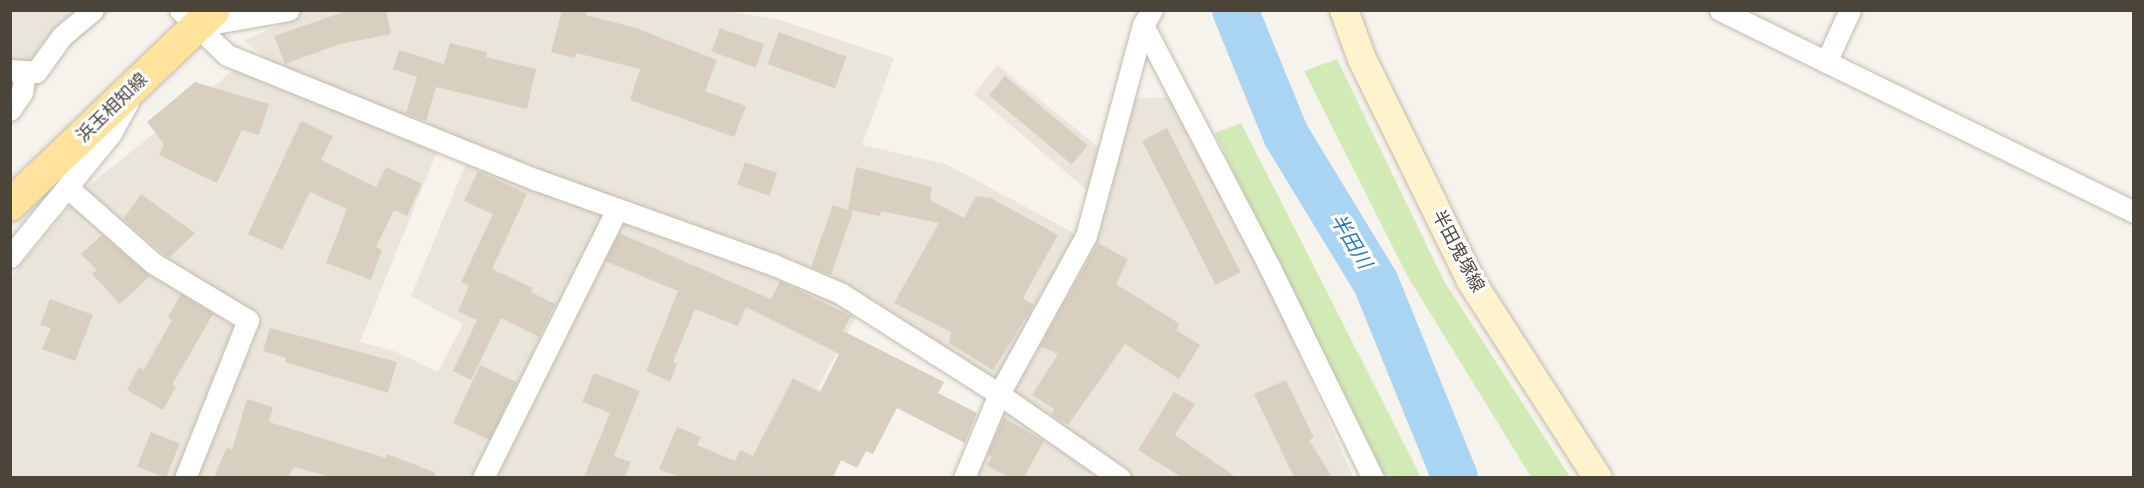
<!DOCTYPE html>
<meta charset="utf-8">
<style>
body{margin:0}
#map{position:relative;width:2144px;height:488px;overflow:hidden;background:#f6f3ec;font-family:Jost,"Noto Sans JP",sans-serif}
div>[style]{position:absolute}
.residential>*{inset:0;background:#eae5da}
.green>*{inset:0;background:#d2eab5}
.river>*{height:46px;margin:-23px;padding:0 23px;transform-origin:23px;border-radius:23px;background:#a9d4f2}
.building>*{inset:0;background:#d8cfc1;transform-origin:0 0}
.roads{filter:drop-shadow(0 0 2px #c2bbae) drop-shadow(0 0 2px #c2bbae)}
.street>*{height:21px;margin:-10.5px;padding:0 10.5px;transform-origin:10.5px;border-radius:10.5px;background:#fff}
.secondary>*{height:28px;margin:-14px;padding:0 14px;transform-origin:14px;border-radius:14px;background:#fff3cd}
.primary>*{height:32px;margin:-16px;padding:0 16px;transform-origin:16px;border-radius:16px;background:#ffe39c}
span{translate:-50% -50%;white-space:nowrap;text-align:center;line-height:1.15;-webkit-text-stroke:6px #fff;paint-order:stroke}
.street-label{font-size:18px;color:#4b4439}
.water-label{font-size:20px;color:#2e7ab2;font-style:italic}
.frame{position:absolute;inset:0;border:12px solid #4b4439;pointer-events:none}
</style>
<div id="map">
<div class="residential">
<i style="clip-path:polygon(297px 10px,724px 10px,780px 20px,894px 58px,862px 145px,946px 164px,1076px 234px,1088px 191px,974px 94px,997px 65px,1103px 151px,1116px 99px,1171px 97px,1266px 278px,1353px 477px,973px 477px,997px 383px,866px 299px,278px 70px,244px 40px,298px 17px)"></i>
<i style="clip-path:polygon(11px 11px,112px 11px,64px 52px,11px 126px)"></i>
<i style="clip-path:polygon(234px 70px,317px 98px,438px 149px,360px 342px,394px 351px,438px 372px,463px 324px,411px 296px,467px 161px,793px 278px,857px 315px,818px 388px,830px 395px,788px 477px,11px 478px,11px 277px,83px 190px)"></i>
</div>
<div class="green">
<i style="clip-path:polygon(1337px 59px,1444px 281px,1570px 477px,1531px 477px,1408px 277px,1304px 71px)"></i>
<i style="clip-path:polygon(1241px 123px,1421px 477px,1380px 475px,1215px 133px)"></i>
</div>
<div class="river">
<i style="left:1235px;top:10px;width:135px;rotate:67.8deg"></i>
<i style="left:1286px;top:135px;width:173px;rotate:58.7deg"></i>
<i style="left:1376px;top:283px;width:210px;rotate:67.9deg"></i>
</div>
<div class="building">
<i style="clip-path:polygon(349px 10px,386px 10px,391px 34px,340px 44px,285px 64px,274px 36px)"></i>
<i style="clip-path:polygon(562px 10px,587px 10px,586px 15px,636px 28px,717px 60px,705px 91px,746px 106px,734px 137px,630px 100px,640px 69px,576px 53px,575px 58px,551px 52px)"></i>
<i style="left:720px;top:28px;width:47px;height:25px;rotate:20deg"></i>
<i style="left:779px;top:32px;width:72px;height:34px;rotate:20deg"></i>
<i style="clip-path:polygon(450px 43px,487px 52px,486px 57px,536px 69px,527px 109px,436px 87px,426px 121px,406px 113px,417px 77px,393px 69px,399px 50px,444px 64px)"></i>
<i style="left:1005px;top:76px;width:108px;height:25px;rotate:40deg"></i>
<i style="clip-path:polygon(195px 82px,269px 104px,259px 135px,242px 130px,217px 183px,159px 155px,164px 144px,147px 122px)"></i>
<i style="clip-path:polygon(301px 121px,333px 136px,321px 160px,376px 187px,386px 167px,422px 184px,407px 216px,394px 210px,376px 247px,382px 250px,371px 280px,326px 263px,347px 209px,310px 192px,282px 250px,248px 234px)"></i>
<i style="left:1167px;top:128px;width:162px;height:28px;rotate:63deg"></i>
<i style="left:745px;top:162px;width:34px;height:24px;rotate:19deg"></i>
<i style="clip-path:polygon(856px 167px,932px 187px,930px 200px,964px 218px,976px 196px,991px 198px,1058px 235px,1023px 298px,1034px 305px,993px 370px,949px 343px,951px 332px,894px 303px,939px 223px,881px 211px,880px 216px,849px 210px,853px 212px,831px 275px,811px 267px,833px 205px,848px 210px)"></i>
<i style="clip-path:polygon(478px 171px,527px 194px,492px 269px,533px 288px,531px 292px,555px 304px,539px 337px,501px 318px,471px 380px,453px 371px,477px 320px,458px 311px,469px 286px,461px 282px,493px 214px,464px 201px)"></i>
<i style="clip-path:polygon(141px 194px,195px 233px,169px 258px,123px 219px)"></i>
<i style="clip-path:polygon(619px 233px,771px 299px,780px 281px,851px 316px,843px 331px,944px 382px,938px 393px,977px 413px,965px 443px,897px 408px,873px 454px,866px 451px,857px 468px,841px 460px,833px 477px,679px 477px,659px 469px,677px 427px,701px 437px,697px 445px,735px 461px,740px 450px,753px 456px,793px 378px,820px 392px,839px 354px,746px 307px,738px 326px,695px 309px,673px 362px,677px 364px,670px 382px,646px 371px,678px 291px,605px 261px)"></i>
<i style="clip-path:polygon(102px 235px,150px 276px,120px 304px,92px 274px,97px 270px,81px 254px)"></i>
<i style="clip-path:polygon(1098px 243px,1128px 259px,1116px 284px,1180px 324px,1176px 330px,1200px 345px,1179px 379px,1125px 344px,1068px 425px,1051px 414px,1054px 409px,1032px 395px,1058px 354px,1040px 346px)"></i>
<i style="clip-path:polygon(181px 294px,213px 314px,172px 385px,176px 387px,163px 410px,127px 390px,139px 367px,144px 370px,172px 320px,168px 317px)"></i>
<i style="clip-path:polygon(50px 299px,93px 315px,75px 361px,42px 349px,51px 328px,40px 325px)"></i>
<i style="clip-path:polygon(270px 328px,397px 362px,388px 393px,285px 362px,286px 358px,263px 351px)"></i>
<i style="left:480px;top:365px;width:41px;height:64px;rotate:25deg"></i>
<i style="clip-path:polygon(594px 373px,640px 391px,614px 456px,631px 462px,625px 477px,584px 477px,610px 413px,582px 402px)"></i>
<i style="clip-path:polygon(1286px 380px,1314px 438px,1309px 440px,1332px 477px,1294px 477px,1254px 394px)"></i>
<i style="clip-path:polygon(1174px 392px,1195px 404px,1175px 435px,1236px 477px,1181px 477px,1138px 450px)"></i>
<i style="clip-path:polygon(247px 399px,273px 407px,269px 422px,386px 458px,387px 454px,434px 472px,436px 477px,331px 477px,294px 467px,288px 477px,214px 477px,227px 447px,232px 450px)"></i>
<i style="clip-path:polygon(1004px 418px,1044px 441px,1024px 477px,1009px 477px,987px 466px,992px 457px,988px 454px)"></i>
<i style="left:151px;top:432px;width:31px;height:37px;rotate:22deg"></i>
</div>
<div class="roads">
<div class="street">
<i style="left:180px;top:10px;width:65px;rotate:43.8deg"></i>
<i style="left:227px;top:55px;width:334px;rotate:22deg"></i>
<i style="left:537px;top:180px;width:250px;rotate:19.7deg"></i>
<i style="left:772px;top:264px;width:74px;rotate:23.1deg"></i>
<i style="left:840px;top:293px;width:188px;rotate:32.4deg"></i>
<i style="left:999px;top:394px;width:147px;rotate:34.8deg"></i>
<i style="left:1720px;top:10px;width:461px;rotate:26deg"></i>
<i style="left:1143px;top:25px;width:276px;rotate:62.4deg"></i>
<i style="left:1271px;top:270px;width:232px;rotate:63.9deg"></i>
<i style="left:198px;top:26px;width:92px;rotate:-10deg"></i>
<i style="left:1826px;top:62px;width:57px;rotate:-65.2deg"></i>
<i style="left:10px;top:70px;width:26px;rotate:4deg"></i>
<i style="left:36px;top:72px;width:44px;rotate:-54.2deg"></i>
<i style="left:62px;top:36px;width:40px;rotate:-40deg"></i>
<i style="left:10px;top:110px;width:22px;rotate:-56deg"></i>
<i style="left:22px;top:92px;width:18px;rotate:-81deg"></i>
<i style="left:68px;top:188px;width:113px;rotate:41.4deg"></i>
<i style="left:153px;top:263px;width:111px;rotate:31deg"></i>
<i style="left:248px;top:320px;width:170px;rotate:111.7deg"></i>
<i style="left:10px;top:257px;width:160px;rotate:-50.8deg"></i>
<i style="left:111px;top:133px;width:35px;rotate:-61deg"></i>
<i style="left:483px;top:478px;width:301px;rotate:-63.5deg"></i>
<i style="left:964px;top:478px;width:91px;rotate:-67.4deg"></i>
<i style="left:999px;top:394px;width:180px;rotate:-61.2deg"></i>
<i style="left:1086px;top:236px;width:219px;rotate:-74.9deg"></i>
<i style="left:1143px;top:25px;width:17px;rotate:-59deg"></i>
</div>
<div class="secondary">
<i style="left:1344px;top:10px;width:52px;rotate:69.8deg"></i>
<i style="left:1362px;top:59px;width:247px;rotate:63.8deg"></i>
<i style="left:1471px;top:281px;width:234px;rotate:57.2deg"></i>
</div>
<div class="primary">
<i style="left:10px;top:205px;width:282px;rotate:-43.7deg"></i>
</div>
</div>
<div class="street-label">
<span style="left:112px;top:108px;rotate:-44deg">浜玉相知線</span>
<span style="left:1458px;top:251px;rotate:62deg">半田鬼塚線</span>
</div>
<div class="water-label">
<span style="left:1351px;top:241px;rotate:59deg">半田川</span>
</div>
<div class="frame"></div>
</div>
